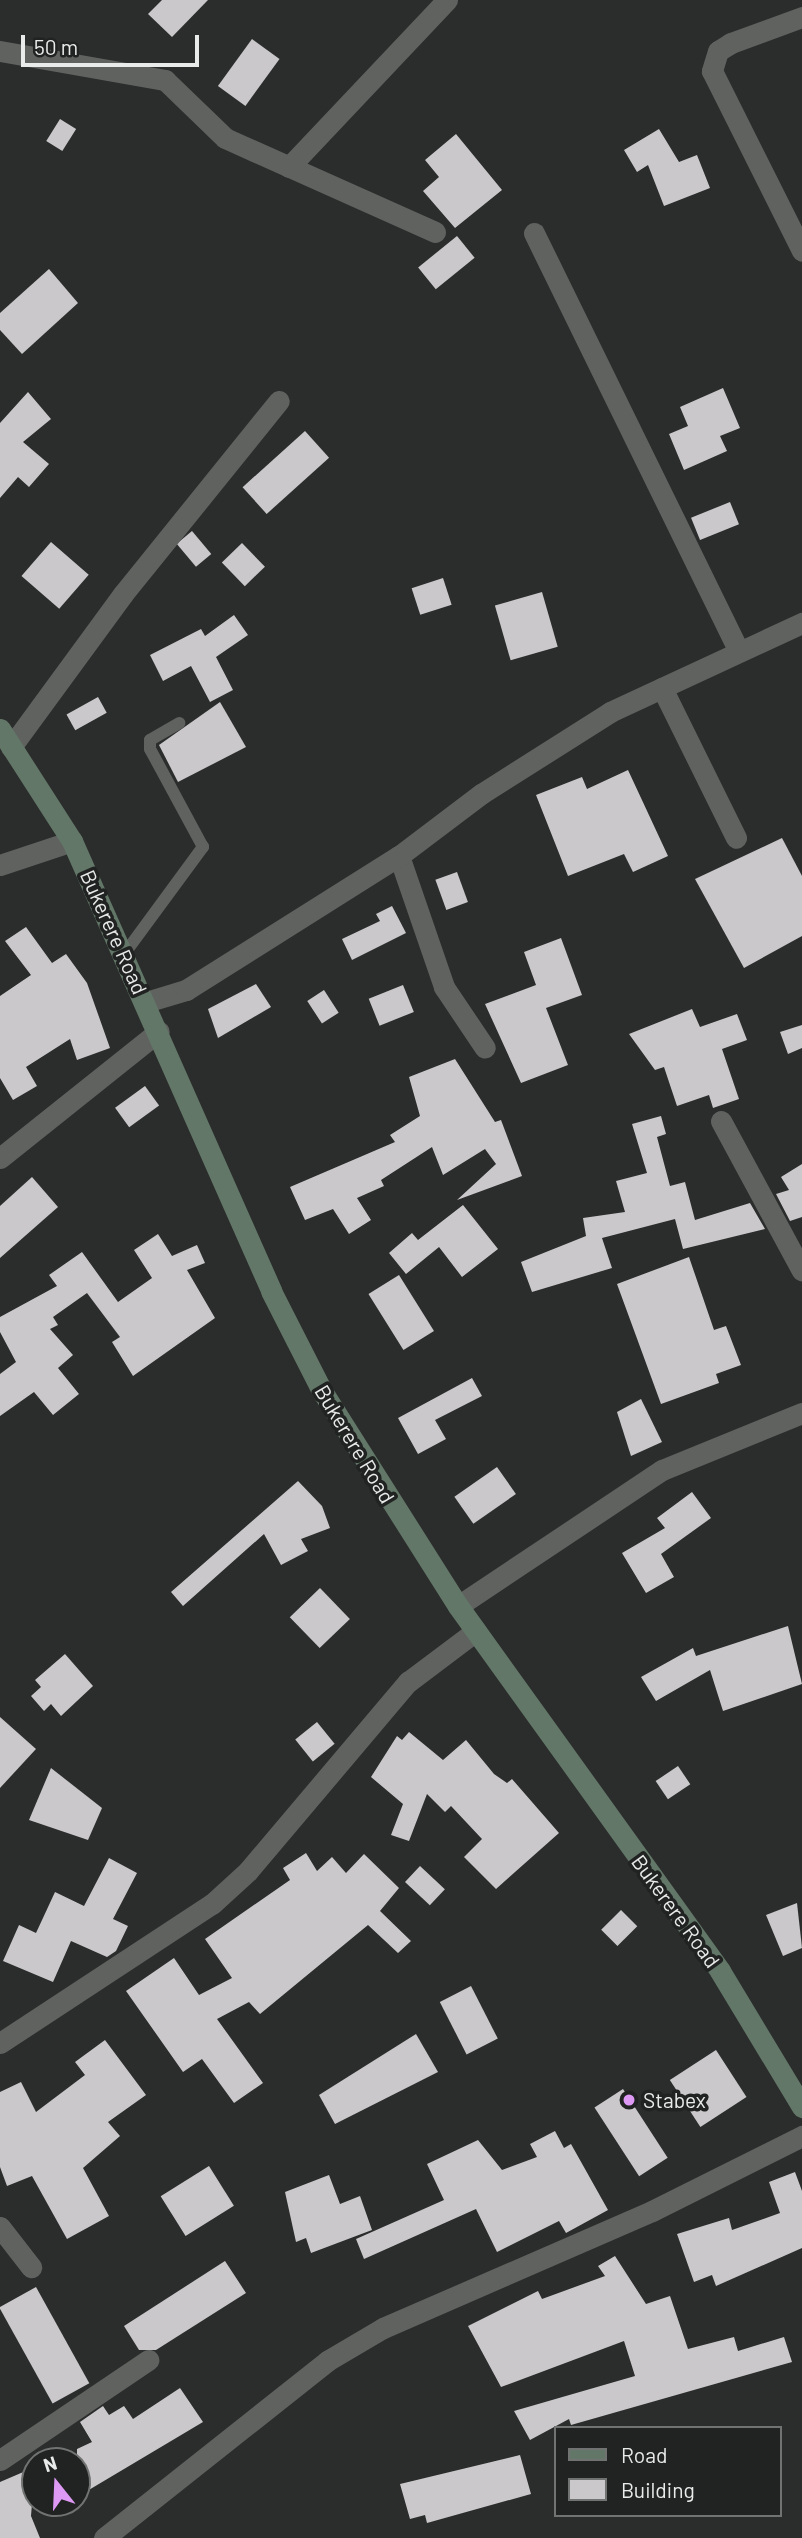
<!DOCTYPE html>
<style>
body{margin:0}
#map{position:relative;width:802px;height:2538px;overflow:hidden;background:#2b2d2c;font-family:Barlow,sans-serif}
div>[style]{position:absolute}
.building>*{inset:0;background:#cac8cb;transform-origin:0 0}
.lane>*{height:12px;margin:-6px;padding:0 6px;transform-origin:6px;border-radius:6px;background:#606260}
.street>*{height:21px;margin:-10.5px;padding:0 10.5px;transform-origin:10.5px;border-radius:10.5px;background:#606260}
.secondary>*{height:21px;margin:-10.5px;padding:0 10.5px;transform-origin:10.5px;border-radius:10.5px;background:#627768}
.dots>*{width:19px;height:19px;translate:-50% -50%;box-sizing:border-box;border:4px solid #212322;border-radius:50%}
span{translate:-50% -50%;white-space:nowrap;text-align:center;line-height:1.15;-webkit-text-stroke:7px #212322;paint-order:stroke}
.street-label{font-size:21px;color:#e9ebea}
.poi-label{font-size:21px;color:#e9ebea}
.left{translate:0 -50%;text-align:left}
.legend{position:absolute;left:554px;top:2426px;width:228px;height:91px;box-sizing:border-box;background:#212322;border:2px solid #717372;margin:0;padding:9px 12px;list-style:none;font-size:21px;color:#e9ebea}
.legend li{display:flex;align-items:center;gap:14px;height:35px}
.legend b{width:35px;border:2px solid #717372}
.north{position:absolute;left:21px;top:2447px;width:70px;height:70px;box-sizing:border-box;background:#212322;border:2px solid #717372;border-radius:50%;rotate:342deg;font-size:19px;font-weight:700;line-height:28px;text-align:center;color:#e9ebea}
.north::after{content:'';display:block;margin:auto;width:24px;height:32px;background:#dd99f3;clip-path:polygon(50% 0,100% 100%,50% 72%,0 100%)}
.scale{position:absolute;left:21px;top:35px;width:178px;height:32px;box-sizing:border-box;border:4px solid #e9ebea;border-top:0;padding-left:9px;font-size:21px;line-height:24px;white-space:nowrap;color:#e9ebea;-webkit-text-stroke:5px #212322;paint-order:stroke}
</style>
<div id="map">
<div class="building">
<i style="clip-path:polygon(162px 0,208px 0,172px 37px,148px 14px)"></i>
<i style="left:252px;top:39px;width:34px;height:58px;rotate:36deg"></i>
<i style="left:60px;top:119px;width:19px;height:26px;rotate:32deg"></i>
<i style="clip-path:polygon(659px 129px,679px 162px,697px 155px,710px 188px,664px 206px,648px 165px,637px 172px,624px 150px)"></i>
<i style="clip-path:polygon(456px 134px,502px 190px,455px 228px,423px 191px,439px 177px,425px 160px)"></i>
<i style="left:457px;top:236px;width:28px;height:50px;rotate:51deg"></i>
<i style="clip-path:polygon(49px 269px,78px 303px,22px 354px,0 330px,0 313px)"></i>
<i style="clip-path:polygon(723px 388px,740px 428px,720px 436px,727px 451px,684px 470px,669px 434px,688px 426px,680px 407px)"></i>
<i style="clip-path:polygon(28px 392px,51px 419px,23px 442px,49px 464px,29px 487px,18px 477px,0 498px,0 423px)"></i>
<i style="left:305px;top:431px;width:36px;height:84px;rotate:48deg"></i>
<i style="left:730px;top:502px;width:24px;height:42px;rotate:68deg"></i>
<i style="left:192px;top:531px;width:30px;height:20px;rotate:50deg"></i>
<i style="left:51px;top:542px;width:50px;height:45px;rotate:41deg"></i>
<i style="left:242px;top:543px;width:33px;height:28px;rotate:46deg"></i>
<i style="left:443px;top:578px;width:28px;height:33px;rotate:72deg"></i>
<i style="left:542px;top:592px;width:57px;height:49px;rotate:74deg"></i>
<i style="clip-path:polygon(234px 615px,248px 635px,216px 657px,233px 690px,210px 702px,191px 666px,163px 681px,150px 655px,201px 629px,205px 636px)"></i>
<i style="left:98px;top:697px;width:18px;height:36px;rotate:61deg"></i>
<i style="clip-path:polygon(220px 702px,246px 747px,178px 782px,159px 745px)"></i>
<i style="clip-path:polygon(628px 770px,668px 856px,633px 872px,624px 854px,568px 876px,536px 795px,582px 777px,587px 789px)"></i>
<i style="clip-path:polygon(782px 838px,802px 876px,802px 936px,744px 968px,695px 879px)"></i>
<i style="left:457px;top:872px;width:32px;height:23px;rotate:70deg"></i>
<i style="clip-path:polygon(392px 906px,406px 933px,352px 960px,342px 939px,380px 921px,376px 914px)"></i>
<i style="clip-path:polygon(26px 927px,52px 963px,66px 954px,87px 983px,110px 1048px,77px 1060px,70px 1039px,26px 1067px,37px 1086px,13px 1100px,0 1078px,0 996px,31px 975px,5px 941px)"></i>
<i style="clip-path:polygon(561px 938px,582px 995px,546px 1008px,568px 1065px,521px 1083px,485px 1004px,536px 985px,524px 952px)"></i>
<i style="clip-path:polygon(256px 984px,271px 1007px,218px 1038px,208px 1009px)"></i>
<i style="left:403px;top:985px;width:29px;height:37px;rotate:68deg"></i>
<i style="left:324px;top:990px;width:27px;height:20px;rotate:57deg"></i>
<i style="clip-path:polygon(692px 1009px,700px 1027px,737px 1014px,747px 1040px,722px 1049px,739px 1099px,713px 1108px,709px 1095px,677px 1106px,664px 1067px,655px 1070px,629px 1034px)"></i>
<i style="clip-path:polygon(802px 1025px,802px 1048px,788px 1054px,780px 1032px)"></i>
<i style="clip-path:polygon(455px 1059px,495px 1122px,501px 1120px,522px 1176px,457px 1200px,496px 1164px,485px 1149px,443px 1175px,432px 1147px,381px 1180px,384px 1186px,357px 1198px,371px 1220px,349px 1234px,333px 1209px,305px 1220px,290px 1187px,395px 1142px,390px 1135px,420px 1116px,409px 1077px)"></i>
<i style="left:145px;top:1086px;width:24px;height:37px;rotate:54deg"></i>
<i style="clip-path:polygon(661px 1116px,666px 1134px,657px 1137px,670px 1186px,685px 1182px,695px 1220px,750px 1203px,765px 1229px,683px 1249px,675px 1219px,602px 1238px,612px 1268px,532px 1292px,521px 1262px,586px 1236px,583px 1218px,625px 1212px,616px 1181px,647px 1173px,632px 1124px)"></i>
<i style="clip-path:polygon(802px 1164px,802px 1217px,790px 1221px,776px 1194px,789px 1190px,781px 1177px)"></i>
<i style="clip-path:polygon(32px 1177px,58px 1207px,0 1258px,0 1206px)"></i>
<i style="clip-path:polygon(463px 1205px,498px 1249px,462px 1277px,439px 1247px,406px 1274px,389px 1253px,412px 1233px,418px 1240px)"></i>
<i style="clip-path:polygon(158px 1234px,172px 1256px,197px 1245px,205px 1263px,187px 1270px,215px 1318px,133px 1376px,112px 1342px,120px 1337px,87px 1293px,53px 1317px,58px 1325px,50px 1329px,73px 1355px,58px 1368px,79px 1394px,53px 1415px,34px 1392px,0 1416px,0 1374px,16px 1362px,0 1332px,0 1317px,57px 1286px,49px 1275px,82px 1252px,118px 1302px,152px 1278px,134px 1250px)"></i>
<i style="clip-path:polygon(689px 1257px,714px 1330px,726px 1326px,741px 1365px,716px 1374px,719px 1383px,661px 1404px,617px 1284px)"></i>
<i style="left:399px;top:1275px;width:66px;height:36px;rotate:58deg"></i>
<i style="clip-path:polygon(472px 1378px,482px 1396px,435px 1420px,446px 1439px,418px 1454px,398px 1418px)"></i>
<i style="clip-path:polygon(641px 1399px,662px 1442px,631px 1456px,617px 1412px)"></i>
<i style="left:497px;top:1467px;width:33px;height:52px;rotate:55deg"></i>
<i style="clip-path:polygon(298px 1481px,322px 1506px,330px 1528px,301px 1539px,308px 1551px,281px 1565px,264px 1534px,183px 1606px,171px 1592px)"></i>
<i style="clip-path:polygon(692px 1492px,711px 1518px,661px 1554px,674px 1577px,646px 1593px,622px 1553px,665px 1528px,657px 1518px)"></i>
<i style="left:320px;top:1588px;width:43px;height:42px;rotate:46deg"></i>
<i style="clip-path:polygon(788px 1626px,802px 1684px,723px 1711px,710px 1670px,656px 1701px,641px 1677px,693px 1648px,696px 1656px)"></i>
<i style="clip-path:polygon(65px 1654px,93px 1686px,61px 1716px,51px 1704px,44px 1711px,31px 1696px,41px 1687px,35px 1680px)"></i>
<i style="clip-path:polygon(0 1717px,36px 1749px,0 1788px)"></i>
<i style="left:317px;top:1722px;width:28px;height:28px;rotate:51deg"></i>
<i style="clip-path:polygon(409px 1732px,443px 1760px,466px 1740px,494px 1774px,507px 1783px,512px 1779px,559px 1833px,496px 1889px,464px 1857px,482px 1839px,451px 1806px,445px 1812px,427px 1794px,409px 1841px,391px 1835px,403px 1804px,371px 1777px,397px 1736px,402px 1740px)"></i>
<i style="left:678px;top:1766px;width:22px;height:27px;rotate:56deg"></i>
<i style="clip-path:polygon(51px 1768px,102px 1808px,88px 1840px,29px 1820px)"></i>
<i style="clip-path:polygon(306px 1853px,317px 1871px,332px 1857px,346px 1873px,364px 1854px,399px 1888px,380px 1911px,411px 1941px,398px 1953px,368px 1925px,260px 2014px,249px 2002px,217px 2019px,263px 2083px,234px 2103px,202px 2059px,183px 2072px,126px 1991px,174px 1958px,199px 1995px,232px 1978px,205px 1939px,290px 1880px,283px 1868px)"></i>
<i style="clip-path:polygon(109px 1858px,137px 1873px,113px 1919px,128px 1926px,116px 1951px,107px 1957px,71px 1941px,53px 1982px,3px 1961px,19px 1925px,36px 1933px,55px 1892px,84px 1906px)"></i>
<i style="left:420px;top:1866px;width:34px;height:22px;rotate:43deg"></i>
<i style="clip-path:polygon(797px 1903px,802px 1948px,783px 1956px,766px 1915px)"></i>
<i style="left:621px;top:1910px;width:23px;height:28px;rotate:45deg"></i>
<i style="left:471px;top:1986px;width:59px;height:35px;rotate:63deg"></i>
<i style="clip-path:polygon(416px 2034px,438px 2072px,335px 2124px,319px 2095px)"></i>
<i style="clip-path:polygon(105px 2040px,146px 2095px,108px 2122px,120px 2136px,83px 2168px,109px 2216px,67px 2239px,32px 2176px,7px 2186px,0 2167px,0 2092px,21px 2082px,36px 2112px,85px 2075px,75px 2062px)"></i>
<i style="left:716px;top:2050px;width:56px;height:55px;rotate:57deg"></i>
<i style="left:623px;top:2089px;width:82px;height:34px;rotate:57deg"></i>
<i style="clip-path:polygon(555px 2131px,564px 2148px,571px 2144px,608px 2210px,566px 2233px,559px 2221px,497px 2252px,476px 2209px,364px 2259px,356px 2239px,444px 2200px,427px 2164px,478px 2140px,502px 2170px,537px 2157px,530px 2144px)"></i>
<i style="left:209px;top:2166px;width:47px;height:57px;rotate:58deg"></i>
<i style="clip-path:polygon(795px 2172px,802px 2191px,802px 2248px,716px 2286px,712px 2275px,694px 2282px,677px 2234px,729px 2218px,732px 2230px,780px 2213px,769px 2182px)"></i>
<i style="clip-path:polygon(329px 2175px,340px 2204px,360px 2196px,372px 2230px,311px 2253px,306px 2238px,296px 2242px,285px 2192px)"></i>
<i style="clip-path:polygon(615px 2256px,646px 2304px,670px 2296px,688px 2349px,734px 2337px,738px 2351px,784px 2337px,792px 2362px,571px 2425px,569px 2419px,530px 2440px,514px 2411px,635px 2376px,624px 2341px,501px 2387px,468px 2326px,538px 2291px,542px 2299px,605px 2276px,598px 2266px)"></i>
<i style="clip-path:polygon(225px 2261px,246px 2293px,156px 2350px,139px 2350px,124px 2326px)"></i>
<i style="left:36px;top:2287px;width:110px;height:42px;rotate:61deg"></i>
<i style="clip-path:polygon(180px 2388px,203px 2422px,77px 2497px,77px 2449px,92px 2442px,80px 2422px,103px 2406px,109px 2415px,124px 2406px,133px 2419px)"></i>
<i style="clip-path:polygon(520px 2455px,531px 2494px,427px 2523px,425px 2515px,410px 2519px,400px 2484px)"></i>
<i style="clip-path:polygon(35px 2467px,31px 2516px,40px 2538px,0 2538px,0 2482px)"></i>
</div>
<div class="lane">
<i style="left:125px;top:953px;width:132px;rotate:-53.7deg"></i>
<i style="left:203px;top:847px;width:111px;rotate:-118.4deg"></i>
<i style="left:150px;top:749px;width:9px;rotate:-90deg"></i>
<i style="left:150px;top:740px;width:34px;rotate:-30deg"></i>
</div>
<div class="street">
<i style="left:802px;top:17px;width:76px;rotate:159.9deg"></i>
<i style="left:731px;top:43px;width:15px;rotate:148deg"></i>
<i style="left:718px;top:51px;width:21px;rotate:107deg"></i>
<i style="left:712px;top:71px;width:201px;rotate:63.4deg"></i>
<i style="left:0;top:51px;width:168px;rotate:10deg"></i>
<i style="left:165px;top:80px;width:83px;rotate:44deg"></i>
<i style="left:225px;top:138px;width:230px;rotate:24.1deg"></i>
<i style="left:289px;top:167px;width:230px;rotate:-46.6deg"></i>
<i style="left:534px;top:233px;width:463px;rotate:63.9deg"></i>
<i style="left:662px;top:688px;width:167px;rotate:63.7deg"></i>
<i style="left:11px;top:747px;width:190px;rotate:-53.8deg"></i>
<i style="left:123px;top:594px;width:248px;rotate:-51.1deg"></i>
<i style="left:399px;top:856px;width:139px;rotate:71deg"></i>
<i style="left:444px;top:987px;width:73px;rotate:56.1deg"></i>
<i style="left:0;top:865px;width:76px;rotate:-18.4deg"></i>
<i style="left:146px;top:1002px;width:42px;rotate:-16.7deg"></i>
<i style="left:186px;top:990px;width:252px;rotate:-32.2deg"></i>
<i style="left:399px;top:856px;width:103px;rotate:-37.1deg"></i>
<i style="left:481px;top:794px;width:153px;rotate:-32.4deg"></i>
<i style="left:610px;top:712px;width:212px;rotate:-24.9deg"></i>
<i style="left:721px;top:1121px;width:170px;rotate:61.6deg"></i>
<i style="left:0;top:1158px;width:203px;rotate:-38.6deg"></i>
<i style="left:458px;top:1606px;width:245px;rotate:-33.7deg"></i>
<i style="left:662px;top:1470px;width:151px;rotate:-22.2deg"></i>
<i style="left:0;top:2043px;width:254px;rotate:-33.3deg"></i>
<i style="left:212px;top:1904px;width:49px;rotate:-42.5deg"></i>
<i style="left:248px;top:1871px;width:248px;rotate:-49.8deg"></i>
<i style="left:408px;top:1682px;width:85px;rotate:-36.9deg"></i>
<i style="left:0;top:2227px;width:51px;rotate:52.2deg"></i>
<i style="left:0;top:2460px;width:179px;rotate:-34deg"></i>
<i style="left:104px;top:2538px;width:285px;rotate:-38.4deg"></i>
<i style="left:327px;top:2361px;width:65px;rotate:-30.5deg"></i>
<i style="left:383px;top:2328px;width:293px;rotate:-23.5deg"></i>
<i style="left:652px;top:2211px;width:168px;rotate:-26.6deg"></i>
</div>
<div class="secondary">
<i style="left:0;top:729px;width:133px;rotate:57.3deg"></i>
<i style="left:72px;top:841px;width:492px;rotate:66.1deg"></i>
<i style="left:271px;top:1291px;width:112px;rotate:63deg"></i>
<i style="left:322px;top:1391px;width:254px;rotate:57.7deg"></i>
<i style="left:458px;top:1606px;width:449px;rotate:54.3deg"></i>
<i style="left:720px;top:1971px;width:159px;rotate:58.9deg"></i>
</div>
<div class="dots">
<i style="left:629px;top:2100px;background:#dd99f3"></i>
</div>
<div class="street-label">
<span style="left:114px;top:932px;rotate:66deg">Bukerere Road</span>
<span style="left:355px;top:1444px;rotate:59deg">Bukerere Road</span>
<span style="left:676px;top:1911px;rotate:54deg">Bukerere Road</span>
</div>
<div class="poi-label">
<span class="left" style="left:643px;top:2100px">Stabex</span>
</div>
<ul class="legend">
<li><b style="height:9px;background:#627768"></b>Road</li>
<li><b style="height:19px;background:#cac8cb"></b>Building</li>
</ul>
<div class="north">N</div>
<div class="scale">50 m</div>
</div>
